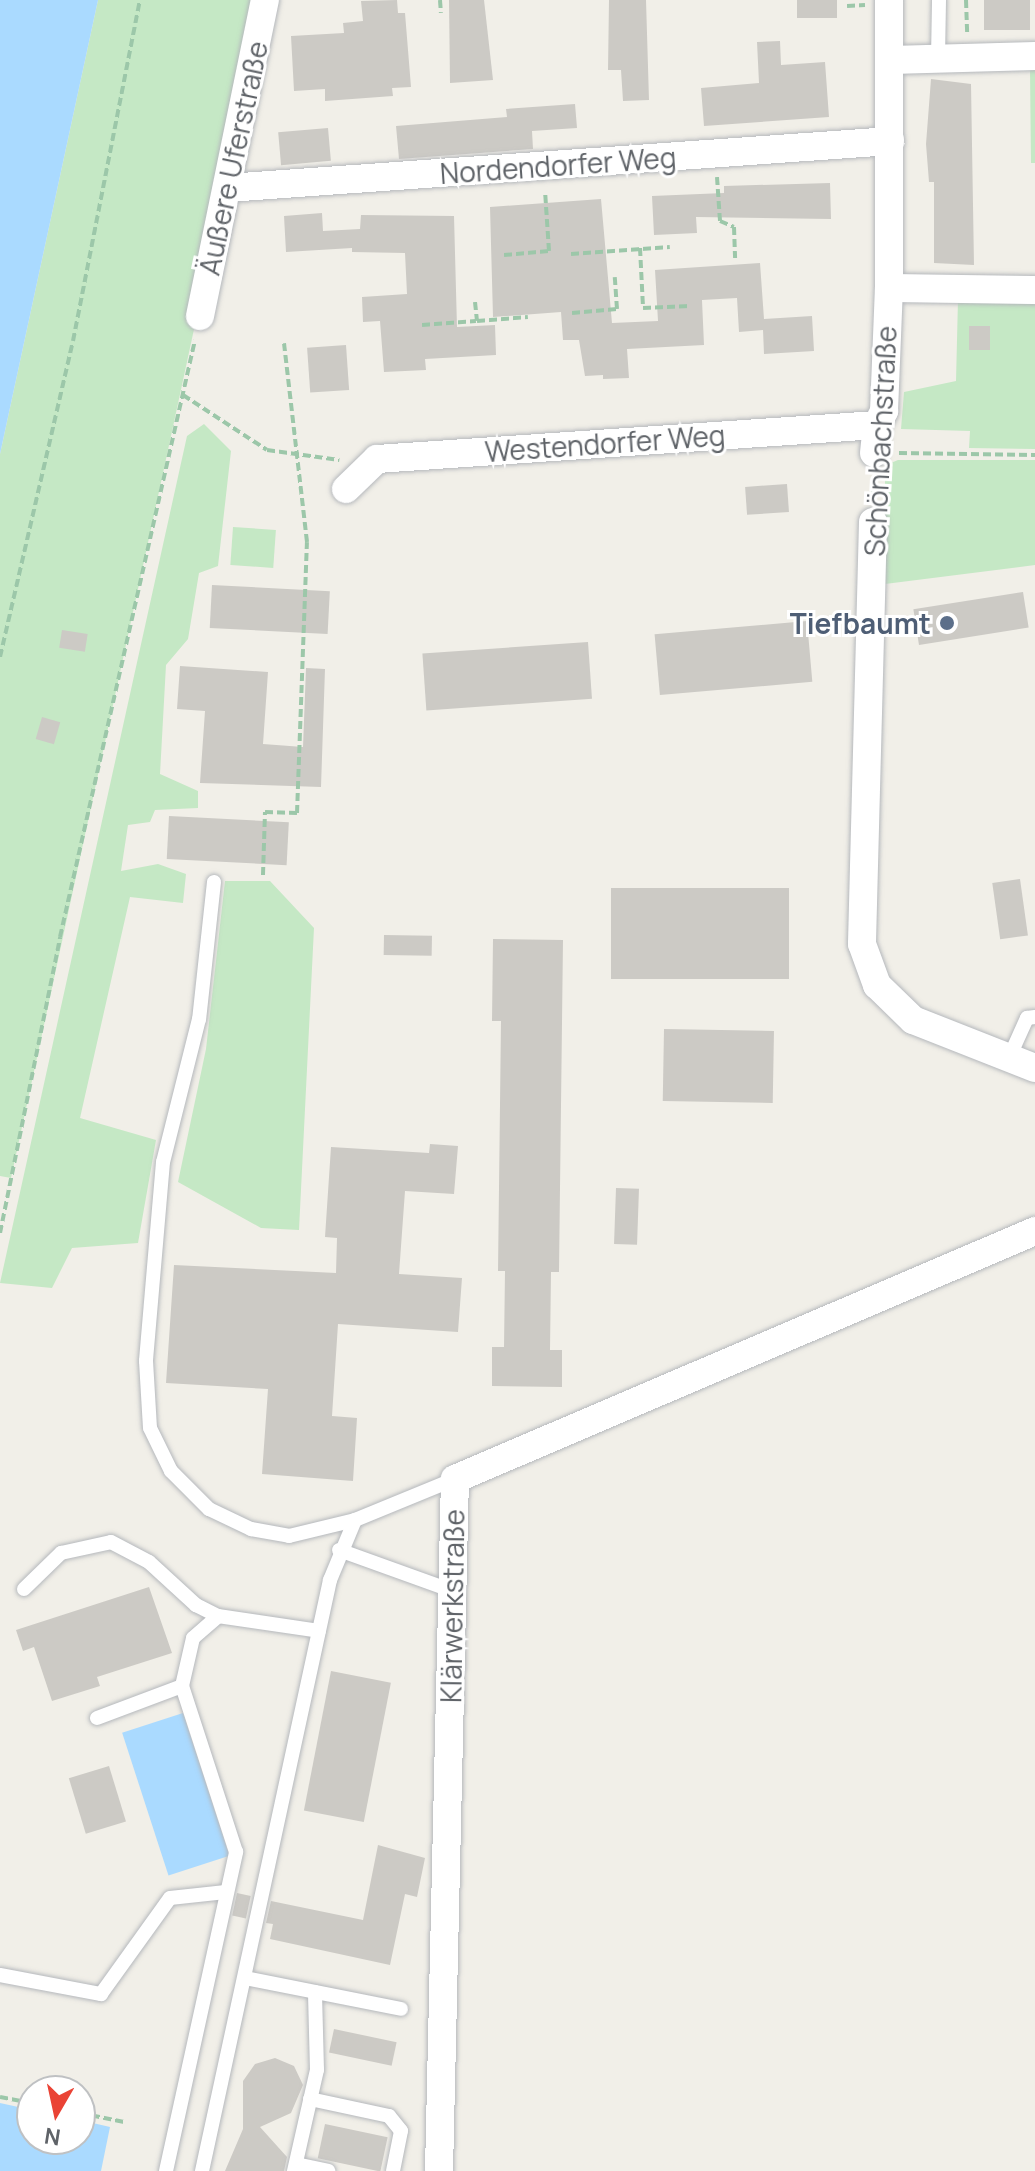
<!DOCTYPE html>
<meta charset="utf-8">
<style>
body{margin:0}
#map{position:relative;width:1035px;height:2171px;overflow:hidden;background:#f1efe8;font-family:Manrope,sans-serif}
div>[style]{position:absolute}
.green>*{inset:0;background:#c5e8c5;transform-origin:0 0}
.water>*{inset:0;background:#aadaff;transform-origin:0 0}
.building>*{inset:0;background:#cccac5;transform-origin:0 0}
.path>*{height:4px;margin-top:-2px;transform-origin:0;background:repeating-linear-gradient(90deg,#9cc7a9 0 8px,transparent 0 12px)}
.roads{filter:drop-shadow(0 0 2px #b5b8bc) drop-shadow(0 0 2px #b5b8bc)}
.service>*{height:14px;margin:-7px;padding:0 7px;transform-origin:7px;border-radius:7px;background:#fff}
.minor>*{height:28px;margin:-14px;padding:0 14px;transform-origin:14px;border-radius:14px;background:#fff}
.dots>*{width:22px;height:22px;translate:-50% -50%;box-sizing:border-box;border:4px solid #fff;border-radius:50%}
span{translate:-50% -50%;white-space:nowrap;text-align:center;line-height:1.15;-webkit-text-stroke:6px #fff;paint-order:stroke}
.street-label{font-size:28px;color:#5f6368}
.service-label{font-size:28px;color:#4e5e75;font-weight:700}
.right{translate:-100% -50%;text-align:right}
.north{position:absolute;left:16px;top:2075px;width:80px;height:80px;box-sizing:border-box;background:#fff;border:2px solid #bfc1c3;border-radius:50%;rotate:189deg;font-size:22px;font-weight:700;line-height:32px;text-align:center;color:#5f6368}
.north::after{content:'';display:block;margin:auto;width:28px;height:36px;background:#ea4335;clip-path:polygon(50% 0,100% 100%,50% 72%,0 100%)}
</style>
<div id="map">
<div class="green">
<i style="clip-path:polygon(98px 0,265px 0,11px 1178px,0 1176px,0 454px)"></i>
<i style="clip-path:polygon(1030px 69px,1035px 69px,1035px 163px,1031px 163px)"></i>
<i style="clip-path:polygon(1035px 298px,1035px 449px,969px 448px,970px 431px,901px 429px,904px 392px,956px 381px,958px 299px)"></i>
<i style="clip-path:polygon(204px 424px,231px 451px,218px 566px,199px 573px,188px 639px,166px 665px,160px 774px,198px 791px,198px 808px,155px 810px,150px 822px,128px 825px,121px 871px,158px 864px,186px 874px,183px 903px,130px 897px,80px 1118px,156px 1140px,138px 1243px,72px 1248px,52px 1288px,0 1283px,187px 436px)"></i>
<i style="clip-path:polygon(898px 460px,1035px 460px,1035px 565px,885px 584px,885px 474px,886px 465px)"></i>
<i style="left:233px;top:527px;width:43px;height:38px;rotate:4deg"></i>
<i style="clip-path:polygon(225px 881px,270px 881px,314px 928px,299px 1230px,261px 1228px,178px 1182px,206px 1049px)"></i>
</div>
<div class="water">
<i style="clip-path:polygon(0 0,98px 0,0 454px)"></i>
<i style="left:183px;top:1713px;width:150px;height:64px;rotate:72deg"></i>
<i style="clip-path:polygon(0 2103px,32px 2110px,32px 2139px,80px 2139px,80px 2120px,110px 2127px,101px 2171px,0 2171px)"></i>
</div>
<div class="building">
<i style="clip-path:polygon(397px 0,398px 13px,405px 13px,411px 87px,392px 88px,393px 96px,325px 101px,325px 89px,294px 91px,291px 36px,344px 33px,343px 23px,363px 21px,361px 1px)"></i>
<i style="clip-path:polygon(449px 0,484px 0,493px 80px,450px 83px)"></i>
<i style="clip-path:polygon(609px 0,646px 0,649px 100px,623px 101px,621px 70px,608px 70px)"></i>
<i style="left:797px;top:0;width:40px;height:18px"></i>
<i style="left:984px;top:0;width:46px;height:30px"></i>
<i style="clip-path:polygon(780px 41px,781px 65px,825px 62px,829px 117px,704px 126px,701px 88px,759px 83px,757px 42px)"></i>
<i style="clip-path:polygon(931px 79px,971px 84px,974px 265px,934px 263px,934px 182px,929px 182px,926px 144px)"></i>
<i style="clip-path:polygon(575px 104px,577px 128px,532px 131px,533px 149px,399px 159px,396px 126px,507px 117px,506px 109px)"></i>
<i style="left:328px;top:128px;width:33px;height:50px;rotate:85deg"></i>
<i style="clip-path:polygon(830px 183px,831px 219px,696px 217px,697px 233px,654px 235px,652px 196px,724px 193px,724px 186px)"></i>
<i style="clip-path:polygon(601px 199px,612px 323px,658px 321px,655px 270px,760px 263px,764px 319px,812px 316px,814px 351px,764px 354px,763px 330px,739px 332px,737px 298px,702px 300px,704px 345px,627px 349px,629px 378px,603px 379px,603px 375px,585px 376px,579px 340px,563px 340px,561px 312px,493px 317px,490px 207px)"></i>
<i style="clip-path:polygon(322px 213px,323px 231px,360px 229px,361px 215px,454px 216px,457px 327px,495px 325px,496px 355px,425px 359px,426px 370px,384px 372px,380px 321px,363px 322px,362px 297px,407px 294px,405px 253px,352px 252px,352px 248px,286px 252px,284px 216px)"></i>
<i style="left:969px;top:326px;width:21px;height:24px"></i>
<i style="left:346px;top:345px;width:45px;height:39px;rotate:86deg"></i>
<i style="left:787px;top:484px;width:28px;height:42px;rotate:86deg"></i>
<i style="left:212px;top:585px;width:118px;height:43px;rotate:3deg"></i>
<i style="left:1023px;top:592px;width:36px;height:111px;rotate:81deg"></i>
<i style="left:807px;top:621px;width:61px;height:153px;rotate:85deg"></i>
<i style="left:62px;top:630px;width:26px;height:18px;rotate:9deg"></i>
<i style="left:588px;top:642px;width:57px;height:166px;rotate:86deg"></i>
<i style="clip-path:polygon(180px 666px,268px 672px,263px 744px,303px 747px,306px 668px,325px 669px,321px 787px,200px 783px,205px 711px,177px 709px)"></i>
<i style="left:42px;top:717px;width:19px;height:23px;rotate:16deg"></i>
<i style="left:169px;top:816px;width:120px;height:43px;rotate:3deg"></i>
<i style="left:1020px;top:879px;width:57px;height:28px;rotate:82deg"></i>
<i style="left:611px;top:888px;width:178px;height:91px"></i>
<i style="left:384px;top:935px;width:48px;height:20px;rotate:1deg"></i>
<i style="clip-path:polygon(493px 939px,563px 940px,559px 1272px,551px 1272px,550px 1350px,562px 1350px,562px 1387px,492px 1386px,492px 1347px,504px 1347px,505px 1271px,498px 1271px,501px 1021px,492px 1021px)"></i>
<i style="left:664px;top:1029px;width:110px;height:72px;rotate:1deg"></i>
<i style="clip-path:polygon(430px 1144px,458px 1146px,454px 1194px,405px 1191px,399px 1274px,462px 1278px,458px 1332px,338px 1324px,332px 1416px,357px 1418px,353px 1481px,262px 1474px,268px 1389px,166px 1383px,174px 1265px,336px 1273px,337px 1238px,325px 1237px,331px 1147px,429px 1153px)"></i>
<i style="left:616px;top:1188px;width:23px;height:56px;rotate:2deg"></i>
<i style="clip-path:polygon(149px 1587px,172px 1653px,97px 1677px,100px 1686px,52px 1701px,34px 1647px,23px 1651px,16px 1630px)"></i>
<i style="left:331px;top:1671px;width:61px;height:142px;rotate:11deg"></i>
<i style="left:109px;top:1766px;width:58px;height:42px;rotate:73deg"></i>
<i style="clip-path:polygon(378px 1845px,425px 1858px,417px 1897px,405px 1894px,390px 1965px,270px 1939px,273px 1924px,266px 1923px,271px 1901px,363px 1920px)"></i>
<i style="left:237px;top:1893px;width:14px;height:23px;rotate:12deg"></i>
<i style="left:334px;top:2029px;width:64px;height:24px;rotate:12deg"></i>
<i style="clip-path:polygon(275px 2058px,294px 2066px,303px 2085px,291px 2113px,260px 2127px,287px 2157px,284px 2171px,225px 2171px,243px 2129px,243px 2081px,255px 2064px)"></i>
<i style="left:325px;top:2124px;width:64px;height:35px;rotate:12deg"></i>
</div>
<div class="path">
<i style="left:440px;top:0;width:13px;rotate:86deg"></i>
<i style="left:966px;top:0;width:35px;rotate:88deg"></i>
<i style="left:847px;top:6px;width:18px;rotate:-3deg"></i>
<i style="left:717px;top:177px;width:44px;rotate:86.1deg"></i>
<i style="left:720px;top:221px;width:15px;rotate:23deg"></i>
<i style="left:734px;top:227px;width:31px;rotate:88deg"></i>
<i style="left:640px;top:248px;width:60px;rotate:87.1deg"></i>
<i style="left:643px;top:308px;width:47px;rotate:-2.4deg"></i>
<i style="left:571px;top:254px;width:99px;rotate:-4deg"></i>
<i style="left:504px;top:255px;width:45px;rotate:-5.1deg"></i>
<i style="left:549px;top:251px;width:60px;rotate:-93.8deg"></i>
<i style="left:475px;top:302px;width:19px;rotate:84deg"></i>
<i style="left:477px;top:321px;width:51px;rotate:-4.5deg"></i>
<i style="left:572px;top:313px;width:45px;rotate:-5.1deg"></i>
<i style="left:617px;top:309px;width:32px;rotate:-94deg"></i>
<i style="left:422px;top:325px;width:54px;rotate:-4.2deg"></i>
<i style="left:183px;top:395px;width:100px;rotate:33.2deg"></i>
<i style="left:267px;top:450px;width:73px;rotate:7.9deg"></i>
<i style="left:899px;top:453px;width:136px;rotate:0.8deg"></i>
<i style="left:873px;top:499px;width:23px;rotate:-90deg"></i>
<i style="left:0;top:657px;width:324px;rotate:-77deg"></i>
<i style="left:73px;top:341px;width:348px;rotate:-78.9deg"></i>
<i style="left:263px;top:875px;width:63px;rotate:-88.2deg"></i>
<i style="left:265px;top:812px;width:32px;rotate:2deg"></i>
<i style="left:297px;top:813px;width:271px;rotate:-87.9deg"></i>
<i style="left:307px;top:542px;width:200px;rotate:-96.6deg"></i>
<i style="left:0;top:1233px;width:302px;rotate:-78.5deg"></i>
<i style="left:60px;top:937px;width:612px;rotate:-77.26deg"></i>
<i style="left:0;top:2097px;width:33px;rotate:11deg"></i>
<i style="left:80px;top:2113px;width:45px;rotate:11.6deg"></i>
</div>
<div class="roads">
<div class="service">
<i style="left:938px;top:58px;width:58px;rotate:-89deg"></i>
<i style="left:214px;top:882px;width:138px;rotate:96.2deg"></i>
<i style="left:199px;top:1019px;width:147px;rotate:104.1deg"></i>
<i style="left:163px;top:1162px;width:200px;rotate:94.9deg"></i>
<i style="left:146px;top:1361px;width:67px;rotate:86.6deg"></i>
<i style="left:150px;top:1428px;width:48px;rotate:64deg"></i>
<i style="left:171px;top:1471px;width:54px;rotate:45deg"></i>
<i style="left:209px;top:1509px;width:47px;rotate:25.5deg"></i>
<i style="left:251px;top:1529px;width:39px;rotate:10deg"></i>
<i style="left:289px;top:1536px;width:68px;rotate:-13.6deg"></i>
<i style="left:355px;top:1520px;width:108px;rotate:-22.3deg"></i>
<i style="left:1009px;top:1058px;width:44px;rotate:-65.8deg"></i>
<i style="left:1027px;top:1018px;width:8px;rotate:-7deg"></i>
<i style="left:339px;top:1550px;width:121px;rotate:19.8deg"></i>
<i style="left:24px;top:1589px;width:52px;rotate:-44.2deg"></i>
<i style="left:61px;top:1553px;width:51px;rotate:-12.4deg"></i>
<i style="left:111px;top:1542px;width:43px;rotate:27.8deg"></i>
<i style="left:149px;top:1562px;width:64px;rotate:42.5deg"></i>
<i style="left:196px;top:1605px;width:25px;rotate:27deg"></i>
<i style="left:218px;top:1616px;width:102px;rotate:8.4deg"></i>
<i style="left:97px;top:1718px;width:91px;rotate:-20.6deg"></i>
<i style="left:182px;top:1686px;width:49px;rotate:-77.1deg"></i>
<i style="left:193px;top:1638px;width:33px;rotate:-41deg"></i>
<i style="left:0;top:1975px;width:103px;rotate:10.7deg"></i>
<i style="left:101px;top:1994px;width:118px;rotate:-54.3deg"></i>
<i style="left:170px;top:1898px;width:56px;rotate:-6.1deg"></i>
<i style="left:245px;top:1978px;width:159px;rotate:11.2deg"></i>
<i style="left:310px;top:2099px;width:81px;rotate:12.1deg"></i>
<i style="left:389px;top:2116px;width:19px;rotate:51deg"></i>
<i style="left:401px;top:2131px;width:41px;rotate:101.3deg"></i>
<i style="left:296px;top:2164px;width:33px;rotate:12deg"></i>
<i style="left:166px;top:2171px;width:327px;rotate:-77.6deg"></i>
<i style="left:236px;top:1852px;width:175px;rotate:-108deg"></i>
<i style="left:202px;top:2171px;width:605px;rotate:-77.78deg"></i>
<i style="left:330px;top:1580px;width:65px;rotate:-67.4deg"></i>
<i style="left:294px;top:2171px;width:104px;rotate:-77.2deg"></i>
<i style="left:317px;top:2070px;width:78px;rotate:-91.5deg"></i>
</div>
<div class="minor">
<i style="left:891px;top:60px;width:144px;rotate:-1.6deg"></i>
<i style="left:227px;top:188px;width:665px;rotate:-4.05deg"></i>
<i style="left:889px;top:288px;width:146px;rotate:0.8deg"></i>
<i style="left:200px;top:316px;width:323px;rotate:-78.4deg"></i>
<i style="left:874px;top:453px;width:28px;rotate:-84deg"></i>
<i style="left:877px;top:425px;width:16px;rotate:-63deg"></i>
<i style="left:884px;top:411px;width:123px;rotate:-87.7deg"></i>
<i style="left:889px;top:288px;width:288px;rotate:-90deg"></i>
<i style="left:346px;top:489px;width:43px;rotate:-44.1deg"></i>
<i style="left:377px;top:459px;width:501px;rotate:-3.89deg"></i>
<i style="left:873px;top:522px;width:422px;rotate:91.5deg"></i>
<i style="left:862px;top:944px;width:44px;rotate:69.9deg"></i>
<i style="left:877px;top:985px;width:50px;rotate:44.2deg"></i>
<i style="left:913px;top:1020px;width:131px;rotate:21.5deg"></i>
<i style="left:439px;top:2171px;width:692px;rotate:-88.68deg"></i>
<i style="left:455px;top:1479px;width:631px;rotate:-23.15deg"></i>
</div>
</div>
<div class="dots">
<i style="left:947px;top:623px;background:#5c6f8a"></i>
</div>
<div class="street-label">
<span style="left:233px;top:158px;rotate:-78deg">Äußere Uferstraße</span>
<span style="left:558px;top:165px;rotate:-4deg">Nordendorfer Weg</span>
<span style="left:880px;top:441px;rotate:-87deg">Schönbachstraße</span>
<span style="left:605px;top:443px;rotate:-4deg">Westendorfer Weg</span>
<span style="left:452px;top:1606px;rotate:-89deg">Klärwerkstraße</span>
</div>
<div class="service-label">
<span class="right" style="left:931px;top:623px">Tiefbaumt</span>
</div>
<div class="north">N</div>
</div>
